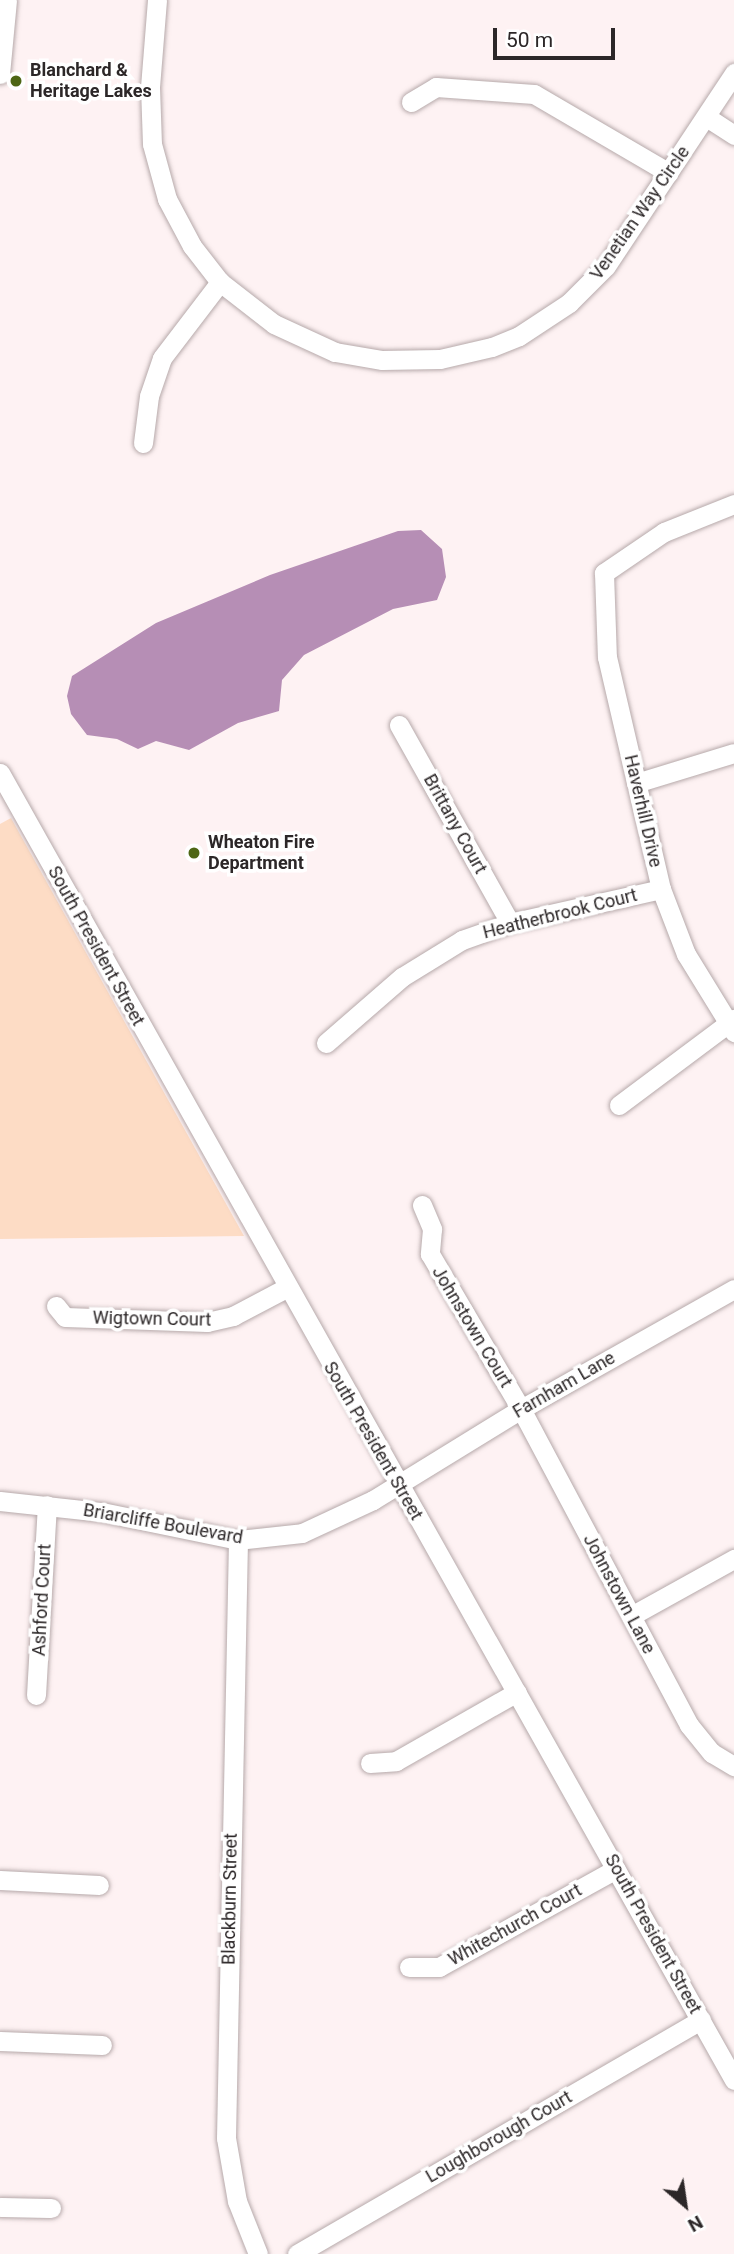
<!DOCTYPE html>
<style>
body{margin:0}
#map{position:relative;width:734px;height:2254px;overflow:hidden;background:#fef2f3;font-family:Roboto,sans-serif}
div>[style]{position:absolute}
.green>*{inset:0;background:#fddcc5}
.water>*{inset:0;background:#b68eb5}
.roads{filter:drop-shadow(0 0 2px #b6a9aa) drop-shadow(0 0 2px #b6a9aa)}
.minor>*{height:19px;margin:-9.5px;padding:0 9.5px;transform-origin:9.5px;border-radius:9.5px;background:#fff}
.dots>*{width:19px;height:19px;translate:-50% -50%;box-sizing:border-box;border:4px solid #fff;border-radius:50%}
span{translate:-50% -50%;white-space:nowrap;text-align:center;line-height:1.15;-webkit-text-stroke:7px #fff;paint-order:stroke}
.poi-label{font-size:18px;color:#2c2728;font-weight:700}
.left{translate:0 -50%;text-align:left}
.street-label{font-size:18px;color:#2c2728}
.north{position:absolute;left:650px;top:2170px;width:70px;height:70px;-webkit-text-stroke:5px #fff;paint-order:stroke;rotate:151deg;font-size:19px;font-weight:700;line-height:28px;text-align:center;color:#2c2728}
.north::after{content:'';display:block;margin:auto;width:24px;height:32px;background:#2c2728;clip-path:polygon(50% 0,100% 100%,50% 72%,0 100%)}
.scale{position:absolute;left:493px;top:28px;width:122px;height:32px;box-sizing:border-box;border:4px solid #2c2728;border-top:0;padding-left:9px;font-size:21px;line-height:24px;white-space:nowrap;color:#2c2728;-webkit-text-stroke:5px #fff;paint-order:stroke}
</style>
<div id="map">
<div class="green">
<i style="clip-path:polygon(11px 818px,244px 1236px,0 1239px,0 824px)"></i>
</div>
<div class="water">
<i style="clip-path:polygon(421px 530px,442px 549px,446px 577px,437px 600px,393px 609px,304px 655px,282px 680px,279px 711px,238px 723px,189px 750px,156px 741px,138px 749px,117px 739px,87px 735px,71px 714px,67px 696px,72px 676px,156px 623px,270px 575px,398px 531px)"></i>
</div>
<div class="roads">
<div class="minor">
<i style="left:157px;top:0;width:87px;rotate:94.6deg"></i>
<i style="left:150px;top:87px;width:57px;rotate:88deg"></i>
<i style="left:152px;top:144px;width:57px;rotate:74.7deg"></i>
<i style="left:167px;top:199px;width:53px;rotate:62deg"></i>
<i style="left:192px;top:246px;width:46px;rotate:52.1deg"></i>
<i style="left:220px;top:282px;width:68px;rotate:37.9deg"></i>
<i style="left:274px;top:324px;width:67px;rotate:24.7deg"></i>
<i style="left:335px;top:352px;width:48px;rotate:9.7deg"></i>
<i style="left:382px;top:360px;width:58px;rotate:-1deg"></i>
<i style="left:440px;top:359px;width:53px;rotate:-13deg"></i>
<i style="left:492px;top:347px;width:29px;rotate:-22deg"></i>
<i style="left:519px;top:336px;width:60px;rotate:-33.4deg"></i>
<i style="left:569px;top:303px;width:52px;rotate:-45deg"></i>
<i style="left:606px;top:266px;width:232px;rotate:-56.4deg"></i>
<i style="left:0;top:74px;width:74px;rotate:-84.6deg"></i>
<i style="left:411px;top:102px;width:29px;rotate:-31deg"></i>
<i style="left:436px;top:87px;width:98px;rotate:4.1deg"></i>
<i style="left:534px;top:94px;width:156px;rotate:30.3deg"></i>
<i style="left:708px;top:118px;width:31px;rotate:33deg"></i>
<i style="left:143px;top:443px;width:47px;rotate:-82.7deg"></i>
<i style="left:149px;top:396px;width:40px;rotate:-71.1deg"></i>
<i style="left:162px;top:358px;width:96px;rotate:-52.7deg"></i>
<i style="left:734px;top:504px;width:75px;rotate:158.2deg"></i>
<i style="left:664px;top:532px;width:73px;rotate:145.7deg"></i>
<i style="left:604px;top:573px;width:84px;rotate:88deg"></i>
<i style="left:607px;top:657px;width:238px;rotate:76.9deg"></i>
<i style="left:661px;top:889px;width:70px;rotate:69deg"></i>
<i style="left:686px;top:954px;width:92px;rotate:58.4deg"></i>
<i style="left:399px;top:725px;width:227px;rotate:60.7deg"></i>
<i style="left:0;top:773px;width:1499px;rotate:60.68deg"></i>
<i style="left:636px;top:783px;width:102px;rotate:-17deg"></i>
<i style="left:326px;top:1043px;width:101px;rotate:-41deg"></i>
<i style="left:402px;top:977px;width:70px;rotate:-31.7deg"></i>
<i style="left:462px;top:940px;width:51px;rotate:-19.5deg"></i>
<i style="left:510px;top:923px;width:155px;rotate:-12.7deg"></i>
<i style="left:619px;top:1105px;width:144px;rotate:-36.8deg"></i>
<i style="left:422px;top:1205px;width:26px;rotate:67deg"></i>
<i style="left:432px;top:1229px;width:25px;rotate:95deg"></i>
<i style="left:430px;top:1254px;width:180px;rotate:59.6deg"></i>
<i style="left:521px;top:1409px;width:358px;rotate:62deg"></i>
<i style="left:689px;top:1725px;width:36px;rotate:51deg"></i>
<i style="left:712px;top:1753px;width:26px;rotate:31deg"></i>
<i style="left:56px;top:1306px;width:14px;rotate:51deg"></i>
<i style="left:65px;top:1317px;width:142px;rotate:2deg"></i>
<i style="left:207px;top:1322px;width:27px;rotate:-13deg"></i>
<i style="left:233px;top:1316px;width:60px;rotate:-27.8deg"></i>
<i style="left:0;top:1501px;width:103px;rotate:6.2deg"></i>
<i style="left:102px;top:1512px;width:139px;rotate:11.6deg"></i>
<i style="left:238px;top:1540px;width:64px;rotate:-6.2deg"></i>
<i style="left:302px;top:1533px;width:78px;rotate:-24.9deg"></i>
<i style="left:373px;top:1500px;width:174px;rotate:-31.6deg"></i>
<i style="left:521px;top:1409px;width:244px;rotate:-29.4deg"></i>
<i style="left:238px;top:1540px;width:598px;rotate:91.15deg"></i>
<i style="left:226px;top:2138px;width:64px;rotate:80.1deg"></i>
<i style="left:237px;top:2201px;width:57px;rotate:68.4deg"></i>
<i style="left:631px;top:1616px;width:118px;rotate:-29deg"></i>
<i style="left:36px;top:1695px;width:190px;rotate:-86.7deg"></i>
<i style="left:370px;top:1763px;width:26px;rotate:-4deg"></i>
<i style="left:396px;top:1761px;width:139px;rotate:-29.7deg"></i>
<i style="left:0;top:1880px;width:99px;rotate:2.9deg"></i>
<i style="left:409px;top:1967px;width:30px"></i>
<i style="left:439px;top:1967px;width:202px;rotate:-29deg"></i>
<i style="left:0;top:2041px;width:102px;rotate:2.2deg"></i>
<i style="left:0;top:2207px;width:51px;rotate:1.1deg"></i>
<i style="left:297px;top:2254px;width:467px;rotate:-30.1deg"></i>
</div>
</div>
<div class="dots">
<i style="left:16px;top:81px;background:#4e6615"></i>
<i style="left:194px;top:853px;background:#4e6615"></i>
</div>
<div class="poi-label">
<span class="left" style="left:30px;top:81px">Blanchard &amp;<br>Heritage Lakes</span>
<span class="left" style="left:208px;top:853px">Wheaton Fire<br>Department</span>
</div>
<div class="street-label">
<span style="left:640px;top:213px;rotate:-55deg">Venetian Way Circle</span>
<span style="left:643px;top:811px;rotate:77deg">Haverhill Drive</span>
<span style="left:455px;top:824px;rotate:61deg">Brittany Court</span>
<span style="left:560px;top:914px;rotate:-14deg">Heatherbrook Court</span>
<span style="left:96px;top:946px;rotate:61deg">South President Street</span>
<span style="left:152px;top:1319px;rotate:1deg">Wigtown Court</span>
<span style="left:472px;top:1327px;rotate:59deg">Johnstown Court</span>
<span style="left:564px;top:1385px;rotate:-30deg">Farnham Lane</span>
<span style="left:373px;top:1441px;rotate:60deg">South President Street</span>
<span style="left:163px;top:1524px;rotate:10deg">Briarcliffe Boulevard</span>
<span style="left:619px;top:1594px;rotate:62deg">Johnstown Lane</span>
<span style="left:42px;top:1600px;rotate:-87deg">Ashford Court</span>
<span style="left:230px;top:1899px;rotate:-89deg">Blackburn Street</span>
<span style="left:515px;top:1925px;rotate:-29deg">Whitechurch Court</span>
<span style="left:653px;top:1934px;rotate:61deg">South President Street</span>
<span style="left:499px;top:2137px;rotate:-30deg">Loughborough Court</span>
</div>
<div class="north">N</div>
<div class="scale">50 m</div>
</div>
